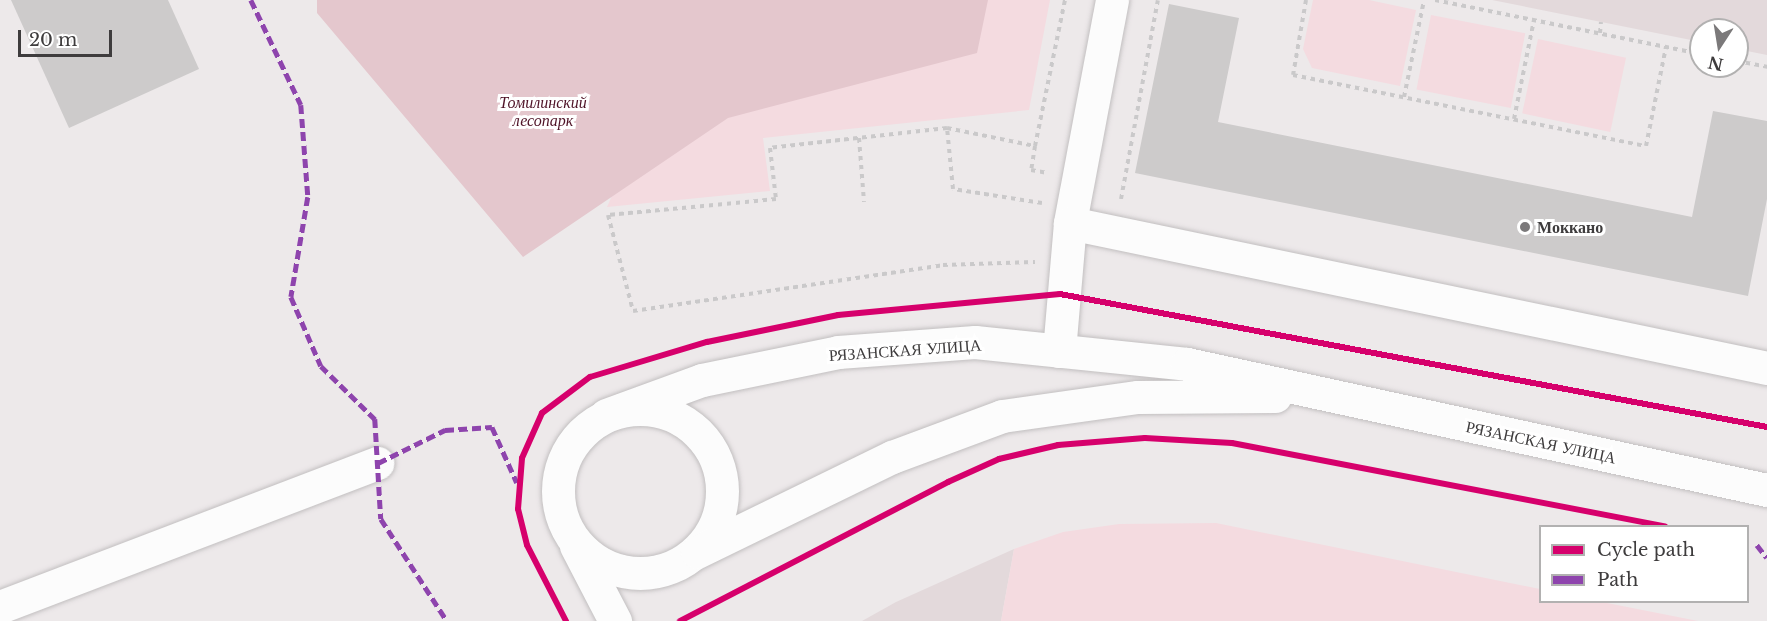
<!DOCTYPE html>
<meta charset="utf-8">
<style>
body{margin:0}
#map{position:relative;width:1767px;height:621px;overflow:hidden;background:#ede9ea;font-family:"Libre Baskerville",serif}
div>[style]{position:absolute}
.built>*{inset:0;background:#e3d9db}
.green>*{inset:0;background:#f4dbe0;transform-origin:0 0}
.forest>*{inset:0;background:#e4c7cd}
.building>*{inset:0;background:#cdcbcb}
.path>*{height:4px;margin-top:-2px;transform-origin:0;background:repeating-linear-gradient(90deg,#cac9ca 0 4.5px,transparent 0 9px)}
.roads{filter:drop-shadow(0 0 2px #c2bfc0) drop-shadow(0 0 2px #c2bfc0)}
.minor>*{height:33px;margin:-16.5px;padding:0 16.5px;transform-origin:16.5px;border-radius:16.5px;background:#fcfcfc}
.minor>.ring{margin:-16.5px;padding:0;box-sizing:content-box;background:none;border:33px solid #fcfcfc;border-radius:50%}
.quiet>*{height:4.5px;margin-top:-2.25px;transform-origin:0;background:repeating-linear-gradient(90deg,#8e44ad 0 9px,transparent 0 13.5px)}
.cycleway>*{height:6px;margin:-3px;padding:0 3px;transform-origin:3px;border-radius:3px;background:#d6006c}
.dots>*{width:16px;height:16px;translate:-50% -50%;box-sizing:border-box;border:3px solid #fff;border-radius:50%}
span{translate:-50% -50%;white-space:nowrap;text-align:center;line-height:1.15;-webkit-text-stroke:6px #fff;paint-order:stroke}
.park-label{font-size:16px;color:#4f1327;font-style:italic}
.poi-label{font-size:16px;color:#3e3c3d;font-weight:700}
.left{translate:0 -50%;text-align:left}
.street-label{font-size:16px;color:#3e3c3d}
.legend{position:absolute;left:1539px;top:525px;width:210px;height:78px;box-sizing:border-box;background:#fff;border:2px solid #b2b1b1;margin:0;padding:8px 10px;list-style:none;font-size:18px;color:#3e3c3d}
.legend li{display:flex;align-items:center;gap:12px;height:30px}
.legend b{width:30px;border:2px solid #b2b1b1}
.north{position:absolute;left:1689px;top:18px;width:60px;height:60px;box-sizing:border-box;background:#fff;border:2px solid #b2b1b1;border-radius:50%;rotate:192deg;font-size:16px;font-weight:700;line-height:24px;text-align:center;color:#3e3c3d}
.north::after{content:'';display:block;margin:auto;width:21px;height:27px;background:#7b797a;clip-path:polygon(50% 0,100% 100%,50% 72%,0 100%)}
.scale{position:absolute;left:18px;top:30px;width:94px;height:27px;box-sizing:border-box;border:3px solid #3e3c3d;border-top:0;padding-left:8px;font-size:18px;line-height:21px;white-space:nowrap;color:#3e3c3d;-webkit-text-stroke:4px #fff;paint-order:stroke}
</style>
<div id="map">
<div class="built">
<i style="clip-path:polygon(1492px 0,1767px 0,1767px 55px,1737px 49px,1737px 30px,1701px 30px,1701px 42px)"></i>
<i style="clip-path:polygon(1014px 549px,1001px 621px,862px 621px,896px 602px)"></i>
</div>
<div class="green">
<i style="clip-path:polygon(698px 0,1050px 0,1029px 110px,763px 138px,770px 191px,607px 207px)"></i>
<i style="clip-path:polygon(1313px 0,1369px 0,1416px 10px,1400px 86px,1312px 68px,1303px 49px)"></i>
<i style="left:1431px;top:15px;width:96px;height:76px;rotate:11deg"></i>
<i style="left:1538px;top:39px;width:90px;height:76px;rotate:12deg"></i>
<i style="clip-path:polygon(1216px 523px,1540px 589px,1540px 602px,1602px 602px,1698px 621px,1001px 621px,1014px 549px,1063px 532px,1119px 524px)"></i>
</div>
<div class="forest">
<i style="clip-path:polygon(317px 0,988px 0,977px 53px,728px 118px,523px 257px,317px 13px)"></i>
</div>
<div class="building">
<i style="clip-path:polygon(11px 0,168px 0,199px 69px,69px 128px)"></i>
<i style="clip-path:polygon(1169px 4px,1239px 18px,1218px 122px,1692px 217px,1713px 111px,1767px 121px,1767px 199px,1748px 296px,1135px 173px)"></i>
</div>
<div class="path">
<i style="left:1306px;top:0;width:76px;rotate:99.8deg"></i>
<i style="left:1293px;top:75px;width:360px;rotate:11.4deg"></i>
<i style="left:1646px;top:146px;width:101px;rotate:-78.6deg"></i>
<i style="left:1435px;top:0;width:271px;rotate:11.5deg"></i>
<i style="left:1600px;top:33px;width:11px;rotate:-85deg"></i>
<i style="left:1737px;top:61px;width:31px;rotate:11deg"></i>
<i style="left:1404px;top:97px;width:99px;rotate:-78.3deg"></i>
<i style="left:1514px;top:119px;width:101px;rotate:-78.6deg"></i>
<i style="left:947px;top:128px;width:178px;rotate:173.6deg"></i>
<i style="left:770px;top:148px;width:51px;rotate:83.3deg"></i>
<i style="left:776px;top:199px;width:169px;rotate:174.6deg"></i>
<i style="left:608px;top:215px;width:99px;rotate:75.4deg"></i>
<i style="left:633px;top:311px;width:313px;rotate:-8.4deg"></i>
<i style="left:943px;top:265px;width:92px;rotate:-1.9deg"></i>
<i style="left:859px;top:138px;width:64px;rotate:85.5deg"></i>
<i style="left:1035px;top:146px;width:24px;rotate:99deg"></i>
<i style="left:1031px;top:170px;width:17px;rotate:10deg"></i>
<i style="left:1121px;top:199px;width:202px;rotate:-79.5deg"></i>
<i style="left:1042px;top:203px;width:90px;rotate:-171.1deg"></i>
<i style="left:953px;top:189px;width:61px;rotate:-95.6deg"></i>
<i style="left:947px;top:128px;width:90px;rotate:11.6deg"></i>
<i style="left:1035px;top:146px;width:149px;rotate:-78.4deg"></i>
</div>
<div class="roads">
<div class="minor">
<i style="left:1112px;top:0;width:227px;rotate:100.7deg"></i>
<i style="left:1070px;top:223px;width:712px;rotate:11.75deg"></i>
<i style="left:1059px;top:351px;width:128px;rotate:-85.1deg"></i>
<i class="ring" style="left:558px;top:409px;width:131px;height:131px"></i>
<i style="left:606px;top:415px;width:102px;rotate:-20deg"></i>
<i style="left:702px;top:380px;width:139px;rotate:-11.6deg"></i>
<i style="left:838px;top:352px;width:137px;rotate:-4.2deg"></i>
<i style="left:975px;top:342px;width:213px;rotate:5.9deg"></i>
<i style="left:1187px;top:364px;width:594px;rotate:12.26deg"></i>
<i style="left:576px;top:546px;width:85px;rotate:62.5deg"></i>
<i style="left:697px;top:552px;width:217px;rotate:-26deg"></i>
<i style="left:892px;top:457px;width:117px;rotate:-20.4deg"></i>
<i style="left:1002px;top:416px;width:137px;rotate:-8deg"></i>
<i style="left:1138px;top:397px;width:137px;rotate:-0.4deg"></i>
<i style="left:0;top:607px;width:404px;rotate:-20.9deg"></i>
</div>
</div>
<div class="quiet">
<i style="left:251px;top:0;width:116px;rotate:64.5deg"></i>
<i style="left:301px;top:105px;width:92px;rotate:85.6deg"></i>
<i style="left:308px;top:197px;width:101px;rotate:99.6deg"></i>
<i style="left:291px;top:297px;width:75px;rotate:66.5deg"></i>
<i style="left:321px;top:366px;width:76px;rotate:44.5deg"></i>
<i style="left:375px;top:419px;width:100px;rotate:86.6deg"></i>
<i style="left:381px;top:519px;width:121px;rotate:57.1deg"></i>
<i style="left:378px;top:463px;width:75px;rotate:-26.2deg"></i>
<i style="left:445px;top:430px;width:47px;rotate:-3.7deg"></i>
<i style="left:492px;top:427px;width:61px;rotate:65.9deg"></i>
<i style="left:1757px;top:545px;width:16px;rotate:52deg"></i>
</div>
<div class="cycleway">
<i style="left:566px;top:621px;width:85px;rotate:-117.2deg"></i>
<i style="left:527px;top:545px;width:37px;rotate:-104deg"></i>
<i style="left:518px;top:509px;width:51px;rotate:-85.5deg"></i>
<i style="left:522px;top:458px;width:49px;rotate:-66deg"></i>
<i style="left:542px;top:413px;width:60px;rotate:-36.9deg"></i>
<i style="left:590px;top:377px;width:122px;rotate:-16.7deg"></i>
<i style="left:707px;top:342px;width:134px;rotate:-11.6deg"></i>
<i style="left:838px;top:315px;width:223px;rotate:-5.4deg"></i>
<i style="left:1060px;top:294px;width:719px;rotate:10.65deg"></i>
<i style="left:680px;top:621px;width:302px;rotate:-27.4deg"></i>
<i style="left:948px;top:482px;width:56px;rotate:-24.3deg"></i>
<i style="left:999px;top:459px;width:61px;rotate:-13.3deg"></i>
<i style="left:1058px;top:445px;width:87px;rotate:-4.6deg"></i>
<i style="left:1145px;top:438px;width:87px;rotate:3.3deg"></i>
<i style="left:1232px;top:443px;width:441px;rotate:10.9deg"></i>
</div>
<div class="dots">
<i style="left:1525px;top:227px;background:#7b797a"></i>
</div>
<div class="park-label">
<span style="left:543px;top:111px">Томилинский<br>лесопарк</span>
</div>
<div class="poi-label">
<span class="left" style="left:1537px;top:227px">Моккано</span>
</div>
<div class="street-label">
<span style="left:905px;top:350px;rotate:-4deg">РЯЗАНСКАЯ УЛИЦА</span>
<span style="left:1541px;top:442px;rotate:12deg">РЯЗАНСКАЯ УЛИЦА</span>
</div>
<ul class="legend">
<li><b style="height:8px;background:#d6006c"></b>Cycle path</li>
<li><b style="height:8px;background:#8e44ad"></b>Path</li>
</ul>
<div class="north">N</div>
<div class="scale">20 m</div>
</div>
